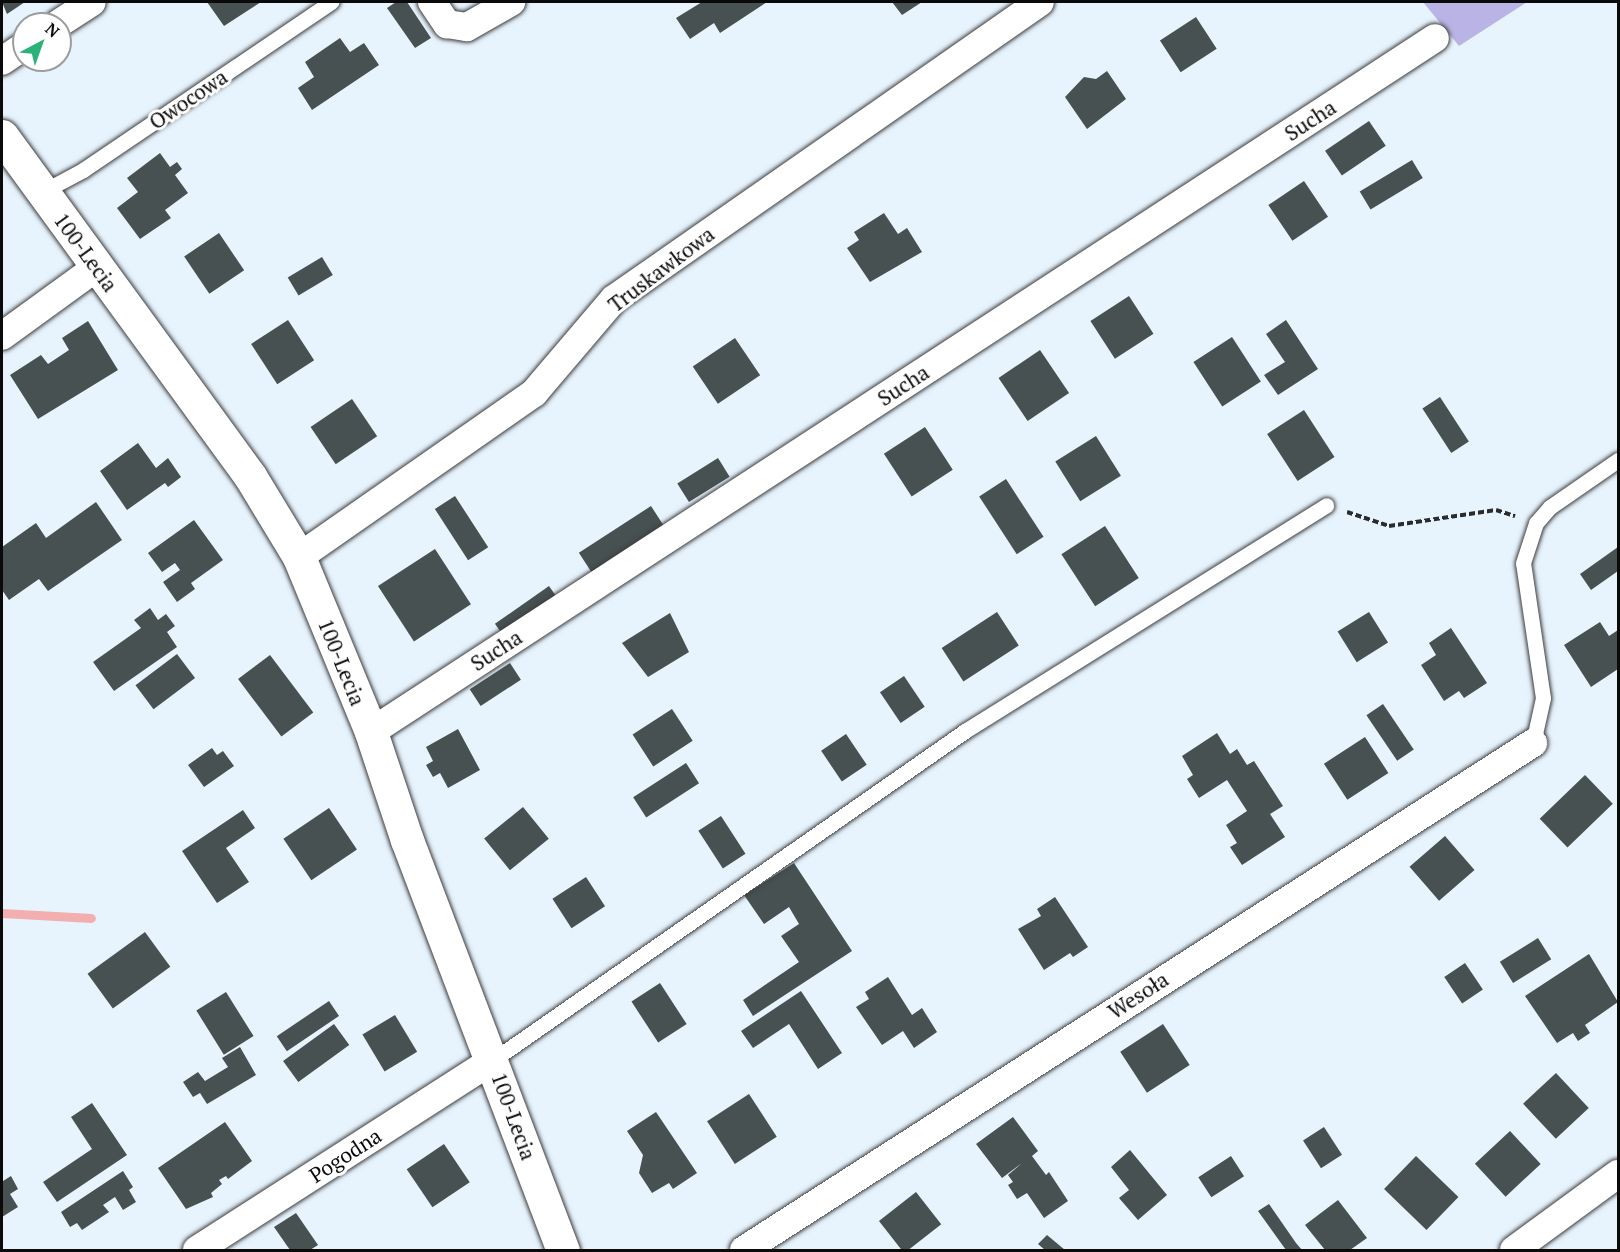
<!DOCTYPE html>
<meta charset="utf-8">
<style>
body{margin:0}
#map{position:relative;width:1620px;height:1252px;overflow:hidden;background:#e7f4fe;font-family:"PT Serif",serif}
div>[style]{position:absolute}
.green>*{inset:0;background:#b9b4e5}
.stream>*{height:9px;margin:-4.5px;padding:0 4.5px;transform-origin:4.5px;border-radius:4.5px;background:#f3afaf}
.building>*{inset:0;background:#475152;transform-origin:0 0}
.path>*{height:4px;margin-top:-2px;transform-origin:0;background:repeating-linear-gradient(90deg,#2c2c2c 0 6px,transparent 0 9px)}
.roads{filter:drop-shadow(0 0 2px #3d3d3d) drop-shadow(0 0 2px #3d3d3d)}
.service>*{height:15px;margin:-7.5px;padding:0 7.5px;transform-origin:7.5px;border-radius:7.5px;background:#fff}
.minor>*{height:28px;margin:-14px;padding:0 14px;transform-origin:14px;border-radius:14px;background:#fff}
.tertiary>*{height:33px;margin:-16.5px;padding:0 16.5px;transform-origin:16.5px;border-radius:16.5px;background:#fff}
span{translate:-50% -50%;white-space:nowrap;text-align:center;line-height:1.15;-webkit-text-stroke:6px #fff;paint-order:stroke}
.street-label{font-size:21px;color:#0a0a0a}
.frame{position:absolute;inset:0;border:3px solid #0a0a0a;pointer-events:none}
.north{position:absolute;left:12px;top:12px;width:60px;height:60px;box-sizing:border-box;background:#fff;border:2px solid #9d9d9d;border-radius:50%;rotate:41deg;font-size:16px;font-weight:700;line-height:24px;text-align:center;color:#0a0a0a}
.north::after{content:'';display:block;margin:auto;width:21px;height:27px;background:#2ab278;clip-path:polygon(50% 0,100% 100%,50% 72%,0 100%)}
</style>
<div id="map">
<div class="green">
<i style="clip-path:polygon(1423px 2px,1527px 2px,1459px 46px)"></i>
</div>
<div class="stream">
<i style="left:2px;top:913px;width:89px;rotate:3.2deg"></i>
</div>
<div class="building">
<i style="clip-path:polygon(2px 2px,25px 2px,7px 14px)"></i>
<i style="clip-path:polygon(207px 2px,261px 2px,224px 26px)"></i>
<i style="clip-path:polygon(396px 2px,407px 2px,431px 38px,415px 48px,387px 8px)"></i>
<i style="clip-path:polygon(702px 2px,767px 2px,720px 33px,714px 23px,690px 39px,676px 18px)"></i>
<i style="clip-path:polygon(892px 2px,922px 2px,902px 15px)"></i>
<i style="left:1196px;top:17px;width:38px;height:43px;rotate:57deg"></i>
<i style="clip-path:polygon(340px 38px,350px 52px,364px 43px,379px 65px,312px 110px,298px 88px,314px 77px,305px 62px)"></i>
<i style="clip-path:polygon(1107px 71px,1126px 99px,1087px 129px,1065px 97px,1084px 77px,1096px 79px)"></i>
<i style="left:1369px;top:121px;width:30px;height:53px;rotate:56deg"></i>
<i style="clip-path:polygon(160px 153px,170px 167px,177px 162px,182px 169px,175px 175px,188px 193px,165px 210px,171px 218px,140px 239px,117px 208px,138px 192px,127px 178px)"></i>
<i style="left:1412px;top:160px;width:21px;height:61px;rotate:59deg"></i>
<i style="left:1304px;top:181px;width:43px;height:43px;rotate:56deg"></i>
<i style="clip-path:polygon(884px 213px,898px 234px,907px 228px,922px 252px,870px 282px,847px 248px,859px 240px,854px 232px)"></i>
<i style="left:219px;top:233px;width:45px;height:42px;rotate:56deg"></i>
<i style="left:322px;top:257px;width:21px;height:40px;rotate:59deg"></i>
<i style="left:1129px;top:296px;width:45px;height:46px;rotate:57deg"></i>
<i style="left:288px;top:320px;width:48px;height:44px;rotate:57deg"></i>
<i style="clip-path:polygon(1286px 320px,1318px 369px,1278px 395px,1264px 375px,1285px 362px,1266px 334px)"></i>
<i style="clip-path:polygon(88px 321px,118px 370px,38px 419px,10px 375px,41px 355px,48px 364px,69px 350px,62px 338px)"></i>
<i style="left:1232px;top:337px;width:53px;height:46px;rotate:57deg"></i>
<i style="left:735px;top:338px;width:45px;height:51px;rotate:56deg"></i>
<i style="left:1040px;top:350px;width:52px;height:50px;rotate:56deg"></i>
<i style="left:1440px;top:397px;width:53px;height:21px;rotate:57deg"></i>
<i style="left:352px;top:399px;width:45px;height:50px;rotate:56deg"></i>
<i style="left:1304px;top:410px;width:56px;height:44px;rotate:57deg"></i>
<i style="left:925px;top:427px;width:51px;height:49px;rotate:57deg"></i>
<i style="left:1096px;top:436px;width:47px;height:48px;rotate:58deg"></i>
<i style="clip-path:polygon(138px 443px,156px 468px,168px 458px,181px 477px,168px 487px,165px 483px,127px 510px,100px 471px)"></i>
<i style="left:718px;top:458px;width:22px;height:48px;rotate:58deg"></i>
<i style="left:1006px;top:479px;width:69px;height:32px;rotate:57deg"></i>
<i style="left:455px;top:496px;width:61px;height:24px;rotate:57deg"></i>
<i style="clip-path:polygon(96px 502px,122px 540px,48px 591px,39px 579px,9px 600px,2px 590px,2px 547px,36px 523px,46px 538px)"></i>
<i style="left:651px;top:506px;width:31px;height:86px;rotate:57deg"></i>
<i style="clip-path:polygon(194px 520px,223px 560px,191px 583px,195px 589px,177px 602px,163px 582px,180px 570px,175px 563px,162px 572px,148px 553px)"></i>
<i style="left:1105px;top:526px;width:62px;height:52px;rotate:57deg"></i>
<i style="clip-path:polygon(1618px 547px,1618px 571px,1591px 590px,1580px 574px)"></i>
<i style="left:435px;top:549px;width:66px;height:68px;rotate:57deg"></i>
<i style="left:549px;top:586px;width:21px;height:66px;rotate:55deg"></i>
<i style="clip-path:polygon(150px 608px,158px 620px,166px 614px,175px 626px,167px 632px,177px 647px,114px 691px,93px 662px,141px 628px,134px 620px)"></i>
<i style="left:997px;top:612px;width:40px;height:66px;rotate:57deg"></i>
<i style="left:1369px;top:612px;width:36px;height:37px;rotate:58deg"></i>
<i style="clip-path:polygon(670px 613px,689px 652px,648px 677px,622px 643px)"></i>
<i style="clip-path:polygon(1600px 622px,1609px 636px,1618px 630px,1618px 669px,1591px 687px,1564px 645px)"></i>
<i style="clip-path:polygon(1451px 628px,1487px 683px,1464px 698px,1459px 691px,1444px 701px,1421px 665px,1436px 655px,1429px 643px)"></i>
<i style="left:177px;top:654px;width:30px;height:52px;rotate:53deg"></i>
<i style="left:270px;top:655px;width:72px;height:40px;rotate:53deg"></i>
<i style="left:510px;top:663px;width:20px;height:48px;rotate:57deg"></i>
<i style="left:904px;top:676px;width:37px;height:29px;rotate:56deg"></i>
<i style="left:1383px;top:704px;width:55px;height:20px;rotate:56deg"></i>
<i style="left:672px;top:709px;width:38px;height:47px;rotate:57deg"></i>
<i style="clip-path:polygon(458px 729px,480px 770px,448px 788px,440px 773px,433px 777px,426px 765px,433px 761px,426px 747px)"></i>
<i style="clip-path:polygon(1217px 733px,1230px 754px,1237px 749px,1247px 765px,1254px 761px,1283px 806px,1270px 814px,1285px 837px,1242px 865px,1230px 847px,1237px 843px,1226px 825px,1247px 811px,1227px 780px,1199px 798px,1187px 779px,1193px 775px,1182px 756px)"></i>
<i style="left:846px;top:734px;width:37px;height:30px;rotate:56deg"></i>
<i style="left:1365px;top:737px;width:43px;height:49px;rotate:57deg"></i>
<i style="clip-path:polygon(212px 748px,217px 755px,223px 751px,234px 766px,204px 787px,188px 765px)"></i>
<i style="left:686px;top:763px;width:24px;height:63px;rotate:57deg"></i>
<i style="left:1585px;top:775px;width:40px;height:63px;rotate:46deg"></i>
<i style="left:523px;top:807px;width:41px;height:50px;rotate:51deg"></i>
<i style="left:329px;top:808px;width:50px;height:55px;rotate:56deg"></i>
<i style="clip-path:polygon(243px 810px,255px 828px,226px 848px,249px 882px,217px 903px,182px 851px)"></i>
<i style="left:721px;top:816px;width:45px;height:27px;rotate:57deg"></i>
<i style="left:1445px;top:836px;width:45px;height:47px;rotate:49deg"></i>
<i style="clip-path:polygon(794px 863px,852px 951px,753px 1016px,743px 1000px,799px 962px,781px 936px,799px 924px,789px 907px,764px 924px,744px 895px)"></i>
<i style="left:586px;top:877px;width:35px;height:40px;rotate:57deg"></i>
<i style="clip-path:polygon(1055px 897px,1088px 947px,1073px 957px,1070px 953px,1044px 970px,1018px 929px,1041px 916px,1037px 909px)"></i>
<i style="left:145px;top:932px;width:43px;height:71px;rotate:54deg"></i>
<i style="left:1538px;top:938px;width:25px;height:45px;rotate:58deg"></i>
<i style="clip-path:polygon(1589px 954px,1618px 1002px,1585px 1025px,1590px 1033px,1578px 1041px,1573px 1033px,1557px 1043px,1525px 996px)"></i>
<i style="left:1465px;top:963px;width:32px;height:25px;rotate:56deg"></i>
<i style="clip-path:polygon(888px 977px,912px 1015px,922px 1008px,937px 1032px,914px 1048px,903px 1031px,882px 1045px,856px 1007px,869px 999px,865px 992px)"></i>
<i style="left:660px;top:983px;width:49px;height:34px;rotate:57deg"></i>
<i style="clip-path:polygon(801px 991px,842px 1053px,818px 1069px,789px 1024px,753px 1048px,741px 1031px)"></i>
<i style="left:226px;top:992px;width:52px;height:35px;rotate:58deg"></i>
<i style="left:329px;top:1001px;width:18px;height:63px;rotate:56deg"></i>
<i style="left:395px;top:1015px;width:43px;height:38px;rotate:59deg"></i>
<i style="left:334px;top:1024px;width:26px;height:63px;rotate:54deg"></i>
<i style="left:1163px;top:1024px;width:49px;height:51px;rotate:57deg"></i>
<i style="clip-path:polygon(240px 1047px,256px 1075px,207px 1104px,200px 1093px,193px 1097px,183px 1082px,198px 1072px,205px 1081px,228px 1067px,222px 1058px)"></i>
<i style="left:1556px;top:1073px;width:48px;height:45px;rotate:47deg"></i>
<i style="left:749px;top:1094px;width:51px;height:50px;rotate:57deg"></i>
<i style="clip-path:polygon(92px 1103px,127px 1155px,57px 1202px,43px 1182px,92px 1149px,71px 1117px)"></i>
<i style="clip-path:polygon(656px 1112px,697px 1173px,673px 1189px,669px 1183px,652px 1193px,639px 1173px,643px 1155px,627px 1131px)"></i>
<i style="clip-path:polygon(1013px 1117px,1038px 1151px,1032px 1156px,1046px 1175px,1049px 1172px,1068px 1201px,1044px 1218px,1027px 1193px,1017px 1199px,1008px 1185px,1013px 1182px,1008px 1175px,1022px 1163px,1002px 1178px,976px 1144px)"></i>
<i style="clip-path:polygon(225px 1122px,252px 1161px,228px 1179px,226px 1176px,219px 1180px,222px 1184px,211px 1193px,213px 1197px,186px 1209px,158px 1168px)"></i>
<i style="left:1324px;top:1127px;width:33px;height:25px;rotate:57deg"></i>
<i style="left:1510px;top:1131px;width:45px;height:48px;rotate:47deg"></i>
<i style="left:444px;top:1144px;width:46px;height:45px;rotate:56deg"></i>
<i style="clip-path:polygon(1130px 1150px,1167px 1195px,1138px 1220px,1119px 1198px,1129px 1190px,1111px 1167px)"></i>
<i style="left:1231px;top:1156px;width:24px;height:39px;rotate:57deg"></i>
<i style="left:1416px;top:1156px;width:59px;height:46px;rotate:44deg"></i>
<i style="clip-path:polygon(123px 1171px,133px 1187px,129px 1190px,136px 1202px,123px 1210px,115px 1197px,103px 1205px,109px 1212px,82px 1230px,77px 1223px,70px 1227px,61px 1212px)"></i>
<i style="clip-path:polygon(11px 1176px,18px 1189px,10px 1194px,18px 1207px,2px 1217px,2px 1178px,3px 1181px)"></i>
<i style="left:916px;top:1192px;width:41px;height:47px;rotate:52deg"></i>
<i style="clip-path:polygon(1338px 1200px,1367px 1238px,1350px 1250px,1325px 1250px,1305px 1225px)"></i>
<i style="clip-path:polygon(1269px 1204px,1296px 1243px,1302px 1250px,1286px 1250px,1258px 1211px)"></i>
<i style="clip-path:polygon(296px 1213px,318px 1245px,310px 1250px,290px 1250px,274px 1227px)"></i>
<i style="clip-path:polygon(1047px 1235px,1065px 1250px,1045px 1250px,1038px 1244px)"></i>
</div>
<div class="path">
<i style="left:1347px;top:512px;width:44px;rotate:18.4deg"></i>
<i style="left:1389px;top:526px;width:108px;rotate:-8.5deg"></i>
<i style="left:1496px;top:510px;width:20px;rotate:18deg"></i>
</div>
<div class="roads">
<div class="service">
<i style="left:42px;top:192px;width:47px;rotate:-28.2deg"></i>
<i style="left:83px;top:170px;width:300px;rotate:-34.1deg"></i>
<i style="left:1533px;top:743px;width:46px;rotate:-77.5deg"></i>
<i style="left:1543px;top:698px;width:136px;rotate:-98.4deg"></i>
<i style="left:1523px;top:563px;width:42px;rotate:-72deg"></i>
<i style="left:1536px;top:523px;width:21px;rotate:-49deg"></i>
<i style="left:1550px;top:507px;width:83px;rotate:-34.7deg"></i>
<i style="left:493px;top:1060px;width:575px;rotate:-34.88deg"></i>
<i style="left:965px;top:731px;width:426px;rotate:-32deg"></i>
</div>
<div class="minor">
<i style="left:432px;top:2px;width:27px;rotate:56deg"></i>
<i style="left:447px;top:24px;width:20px;rotate:9deg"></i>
<i style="left:467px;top:27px;width:51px;rotate:-29.6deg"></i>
<i style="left:58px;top:24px;width:40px;rotate:-32.9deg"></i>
<i style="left:2px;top:61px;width:27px;rotate:-34deg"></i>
<i style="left:2px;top:336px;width:117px;rotate:-36deg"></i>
<i style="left:299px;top:557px;width:287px;rotate:-34.9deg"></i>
<i style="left:534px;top:393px;width:123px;rotate:-49.6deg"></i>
<i style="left:614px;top:299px;width:519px;rotate:-34.88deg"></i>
<i style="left:371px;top:732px;width:1270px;rotate:-33.11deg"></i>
<i style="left:197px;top:1250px;width:352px;rotate:-32.7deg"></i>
<i style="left:744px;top:1250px;width:938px;rotate:-32.72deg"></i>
<i style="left:1514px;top:1250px;width:129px;rotate:-36.2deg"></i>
</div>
<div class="tertiary">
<i style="left:2px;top:136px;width:421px;rotate:53.9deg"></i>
<i style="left:250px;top:476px;width:95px;rotate:58.8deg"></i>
<i style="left:299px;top:557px;width:189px;rotate:67.6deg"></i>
<i style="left:371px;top:732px;width:114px;rotate:71.6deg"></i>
<i style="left:407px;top:840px;width:439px;rotate:69.2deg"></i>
</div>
</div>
<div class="street-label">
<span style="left:188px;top:99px;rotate:-34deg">Owocowa</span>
<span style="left:1310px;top:120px;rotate:-33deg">Sucha</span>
<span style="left:86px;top:252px;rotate:54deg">100-Lecia</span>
<span style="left:661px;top:269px;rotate:-37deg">Truskawkowa</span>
<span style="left:903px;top:385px;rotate:-33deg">Sucha</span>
<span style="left:496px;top:650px;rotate:-33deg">Sucha</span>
<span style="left:342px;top:662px;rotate:68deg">100-Lecia</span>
<span style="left:1138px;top:995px;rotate:-33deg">Wesoła</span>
<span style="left:514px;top:1116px;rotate:70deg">100-Lecia</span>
<span style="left:345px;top:1155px;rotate:-33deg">Pogodna</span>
</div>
<div class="frame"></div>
<div class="north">N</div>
</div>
